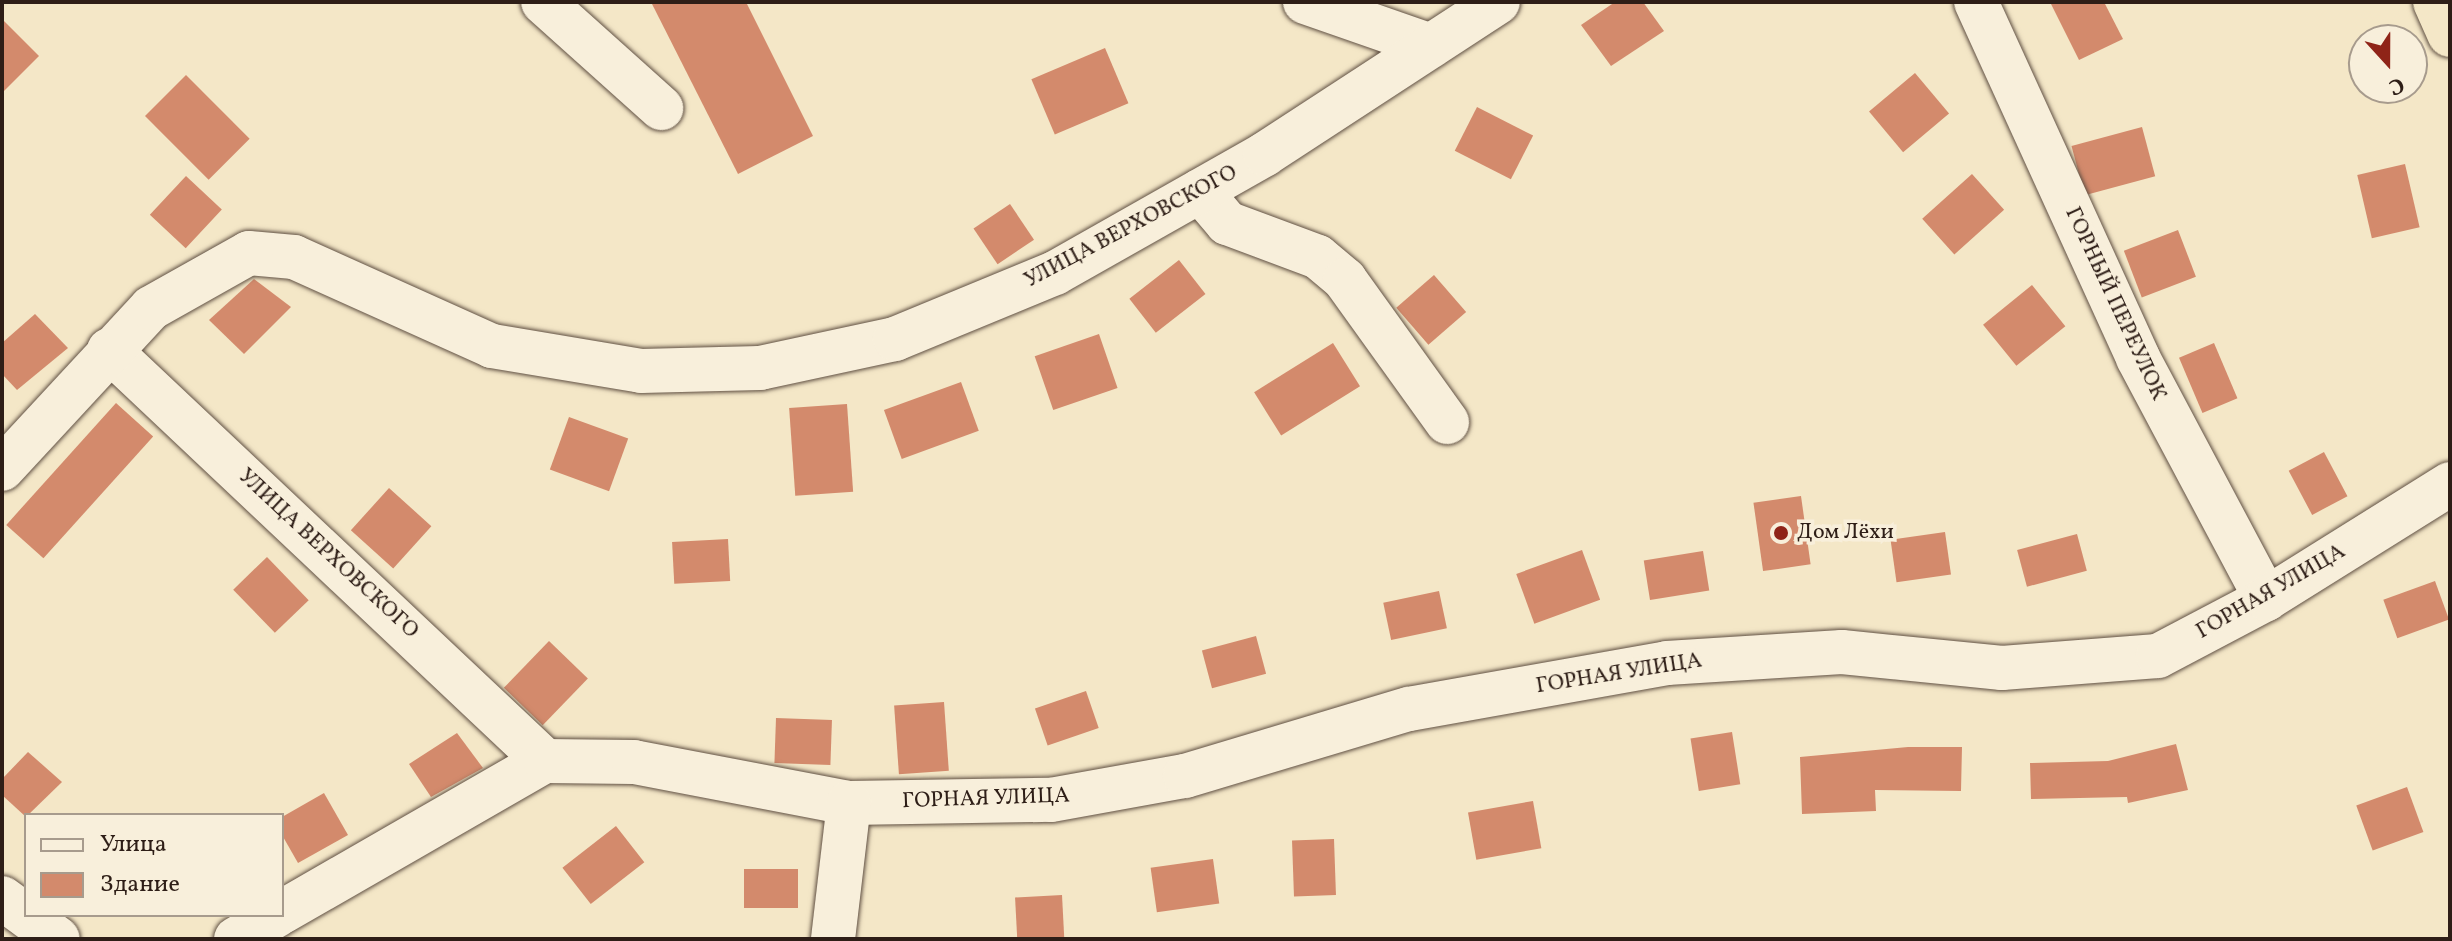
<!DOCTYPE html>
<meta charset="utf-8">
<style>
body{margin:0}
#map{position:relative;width:2452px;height:941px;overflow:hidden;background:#f4e7c7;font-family:Vollkorn,serif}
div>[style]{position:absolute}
.building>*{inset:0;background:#d38a6c;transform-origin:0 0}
.roads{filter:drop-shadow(0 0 2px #605043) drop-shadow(0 0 2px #605043)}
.minor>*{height:44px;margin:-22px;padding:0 22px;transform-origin:22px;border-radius:22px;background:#f8efdb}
.highway>*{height:44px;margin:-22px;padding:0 22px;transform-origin:22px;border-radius:22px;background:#f4e7c7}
.dots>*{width:22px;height:22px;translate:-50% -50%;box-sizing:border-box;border:4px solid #f8efdb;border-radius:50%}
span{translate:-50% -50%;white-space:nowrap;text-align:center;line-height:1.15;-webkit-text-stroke:7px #f8efdb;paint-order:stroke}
.street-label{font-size:22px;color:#2e1e17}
.poi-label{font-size:22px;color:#2e1e17}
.left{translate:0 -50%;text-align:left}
.frame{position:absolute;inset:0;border:4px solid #2e1e17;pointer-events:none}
.legend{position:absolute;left:24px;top:813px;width:260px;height:104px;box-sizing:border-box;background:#f8efdb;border:2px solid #a79b8d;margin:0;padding:10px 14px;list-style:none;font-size:24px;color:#2e1e17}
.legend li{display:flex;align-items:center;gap:16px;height:40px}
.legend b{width:40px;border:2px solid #a79b8d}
.north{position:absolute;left:2348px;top:24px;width:80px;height:80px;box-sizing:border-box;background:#f8efdb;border:2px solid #a79b8d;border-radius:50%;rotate:159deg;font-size:22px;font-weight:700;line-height:32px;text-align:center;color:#2e1e17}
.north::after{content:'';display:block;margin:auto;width:28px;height:36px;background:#8f2418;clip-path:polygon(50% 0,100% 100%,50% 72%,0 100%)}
</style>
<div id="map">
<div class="building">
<i style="clip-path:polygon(651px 2px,746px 2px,813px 136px,738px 174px)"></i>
<i style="clip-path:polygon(1615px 2px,1643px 2px,1664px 31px,1611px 66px,1581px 25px)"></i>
<i style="clip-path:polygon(2050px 2px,2104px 2px,2123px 39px,2079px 60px)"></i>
<i style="clip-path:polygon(2px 19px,39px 56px,2px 93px)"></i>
<i style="left:1105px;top:48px;width:60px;height:80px;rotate:67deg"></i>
<i style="left:1915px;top:73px;width:53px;height:60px;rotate:50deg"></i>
<i style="left:186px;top:75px;width:90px;height:58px;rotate:45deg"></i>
<i style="left:1477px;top:107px;width:63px;height:49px;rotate:27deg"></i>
<i style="left:2142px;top:127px;width:51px;height:73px;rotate:75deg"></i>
<i style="left:2405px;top:164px;width:65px;height:49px;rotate:77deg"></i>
<i style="left:1972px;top:174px;width:48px;height:67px;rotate:48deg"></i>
<i style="left:186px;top:176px;width:49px;height:53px;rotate:43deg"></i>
<i style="left:1010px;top:204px;width:43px;height:44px;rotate:56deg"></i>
<i style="left:2178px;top:230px;width:50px;height:58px;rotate:69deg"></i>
<i style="left:1179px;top:260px;width:43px;height:63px;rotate:52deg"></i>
<i style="left:1434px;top:275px;width:49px;height:50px;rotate:49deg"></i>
<i style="clip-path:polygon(254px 279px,291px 307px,244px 354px,209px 320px)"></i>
<i style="left:2032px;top:285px;width:53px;height:63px;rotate:51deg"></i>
<i style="clip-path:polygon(35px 314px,68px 348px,17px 390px,2px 374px,2px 343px)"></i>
<i style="left:1099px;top:334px;width:57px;height:68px;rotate:71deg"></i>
<i style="left:1333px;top:343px;width:51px;height:93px;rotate:58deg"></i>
<i style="left:2214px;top:343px;width:60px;height:38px;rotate:67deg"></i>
<i style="left:961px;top:382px;width:52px;height:82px;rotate:70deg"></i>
<i style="left:116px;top:403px;width:50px;height:164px;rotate:42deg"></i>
<i style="left:847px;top:404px;width:88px;height:58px;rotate:86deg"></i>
<i style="left:569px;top:417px;width:63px;height:56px;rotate:20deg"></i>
<i style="left:2324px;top:452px;width:50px;height:40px;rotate:62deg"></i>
<i style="left:389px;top:488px;width:57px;height:57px;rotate:42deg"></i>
<i style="left:1801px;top:496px;width:69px;height:48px;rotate:82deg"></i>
<i style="left:1945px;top:532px;width:43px;height:55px;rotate:82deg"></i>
<i style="left:2077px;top:534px;width:38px;height:62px;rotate:75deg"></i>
<i style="left:728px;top:539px;width:42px;height:56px;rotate:87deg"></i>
<i style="left:1582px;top:550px;width:53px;height:70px;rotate:70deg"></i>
<i style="left:1703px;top:551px;width:40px;height:60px;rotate:81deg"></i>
<i style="left:267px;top:557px;width:60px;height:47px;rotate:46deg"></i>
<i style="left:2435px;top:581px;width:41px;height:55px;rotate:70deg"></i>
<i style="left:1439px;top:591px;width:38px;height:57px;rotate:78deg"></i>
<i style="left:1256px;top:636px;width:39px;height:56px;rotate:75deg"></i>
<i style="left:549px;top:641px;width:54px;height:65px;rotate:44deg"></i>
<i style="left:1086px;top:691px;width:39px;height:54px;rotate:71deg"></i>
<i style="left:944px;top:702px;width:69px;height:50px;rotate:86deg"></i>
<i style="left:776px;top:718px;width:56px;height:45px;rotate:2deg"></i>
<i style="left:1732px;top:732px;width:53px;height:42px;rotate:81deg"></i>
<i style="clip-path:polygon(457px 733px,483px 768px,431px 797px,409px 764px)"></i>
<i style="clip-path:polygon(2176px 744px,2188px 790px,2128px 803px,2127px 797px,2031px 799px,2030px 763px,2108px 761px)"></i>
<i style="clip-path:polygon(1908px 747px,1962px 747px,1961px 791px,1875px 790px,1876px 811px,1802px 814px,1800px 757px)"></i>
<i style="clip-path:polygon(28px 752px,62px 782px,26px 817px,2px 795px,2px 779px)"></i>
<i style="left:2407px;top:787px;width:48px;height:54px;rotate:70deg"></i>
<i style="clip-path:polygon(324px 793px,348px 835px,298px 863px,282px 835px,282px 817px)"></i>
<i style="left:1533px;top:801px;width:48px;height:66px;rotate:80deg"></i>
<i style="left:616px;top:826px;width:46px;height:68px;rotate:52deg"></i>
<i style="left:1334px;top:839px;width:56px;height:42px;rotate:88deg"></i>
<i style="left:1213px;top:859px;width:45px;height:63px;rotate:82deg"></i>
<i style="left:798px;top:869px;width:39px;height:54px;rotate:90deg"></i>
<i style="left:1062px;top:895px;width:44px;height:47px;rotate:87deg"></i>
</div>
<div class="roads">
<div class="minor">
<i style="left:543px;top:2px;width:159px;rotate:41.9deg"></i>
<i style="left:1305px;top:2px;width:133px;rotate:19.2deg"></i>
<i style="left:1976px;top:2px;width:391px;rotate:65.5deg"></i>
<i style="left:2138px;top:358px;width:273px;rotate:62deg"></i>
<i style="left:1200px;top:191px;width:42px;rotate:49.8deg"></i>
<i style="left:1227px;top:223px;width:97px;rotate:20.5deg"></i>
<i style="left:1318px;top:257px;width:35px;rotate:40deg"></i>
<i style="left:1345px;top:280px;width:175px;rotate:54.3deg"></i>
<i style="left:109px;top:350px;width:599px;rotate:43.31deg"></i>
<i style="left:2px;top:469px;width:219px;rotate:-47.2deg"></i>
<i style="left:151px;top:308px;width:112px;rotate:-29.3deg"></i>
<i style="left:249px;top:253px;width:45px;rotate:5.1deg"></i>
<i style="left:294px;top:257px;width:217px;rotate:24.2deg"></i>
<i style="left:492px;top:346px;width:151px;rotate:9.5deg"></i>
<i style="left:641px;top:371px;width:119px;rotate:-1.4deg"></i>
<i style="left:760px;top:368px;width:138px;rotate:-12.1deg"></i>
<i style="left:895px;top:339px;width:173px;rotate:-22.4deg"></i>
<i style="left:1055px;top:273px;width:241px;rotate:-29.5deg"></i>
<i style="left:1265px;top:154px;width:278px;rotate:-33.1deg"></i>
<i style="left:2px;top:898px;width:69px;rotate:36.2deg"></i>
<i style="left:282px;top:912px;width:303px;rotate:-29.9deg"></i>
<i style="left:545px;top:761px;width:89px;rotate:0.6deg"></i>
<i style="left:634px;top:762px;width:219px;rotate:10.8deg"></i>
<i style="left:849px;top:803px;width:202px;rotate:-0.9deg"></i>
<i style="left:1051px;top:800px;width:136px;rotate:-10.2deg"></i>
<i style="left:1185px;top:776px;width:234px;rotate:-16.7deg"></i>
<i style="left:1409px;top:709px;width:262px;rotate:-10.1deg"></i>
<i style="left:1667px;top:663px;width:175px;rotate:-3.6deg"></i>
<i style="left:1842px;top:652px;width:161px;rotate:5.7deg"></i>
<i style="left:2002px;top:668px;width:156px;rotate:-4.4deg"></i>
<i style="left:2158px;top:656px;width:122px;rotate:-27.8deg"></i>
<i style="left:2266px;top:599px;width:217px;rotate:-32deg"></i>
<i style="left:236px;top:939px;width:48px;rotate:-30.3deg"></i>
<i style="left:833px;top:939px;width:137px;rotate:-83.3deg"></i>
</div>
<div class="highway">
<i style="left:2435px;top:2px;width:36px;rotate:66deg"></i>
</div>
</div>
<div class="dots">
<i style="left:1781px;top:533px;background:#8f2418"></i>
</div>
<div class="street-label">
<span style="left:1131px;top:227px;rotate:-28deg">УЛИЦА ВЕРХОВСКОГО</span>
<span style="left:2115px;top:304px;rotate:65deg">ГОРНЫЙ ПЕРЕУЛОК</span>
<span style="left:328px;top:554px;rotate:43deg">УЛИЦА ВЕРХОВСКОГО</span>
<span style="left:2271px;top:592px;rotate:-30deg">ГОРНАЯ УЛИЦА</span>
<span style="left:1619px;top:674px;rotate:-9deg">ГОРНАЯ УЛИЦА</span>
<span style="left:986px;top:799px;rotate:-2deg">ГОРНАЯ УЛИЦА</span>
</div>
<div class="poi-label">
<span class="left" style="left:1797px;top:533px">Дом Лёхи</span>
</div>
<div class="frame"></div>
<ul class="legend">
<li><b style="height:10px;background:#f8efdb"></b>Улица</li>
<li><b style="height:22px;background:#d38a6c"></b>Здание</li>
</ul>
<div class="north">С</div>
</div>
